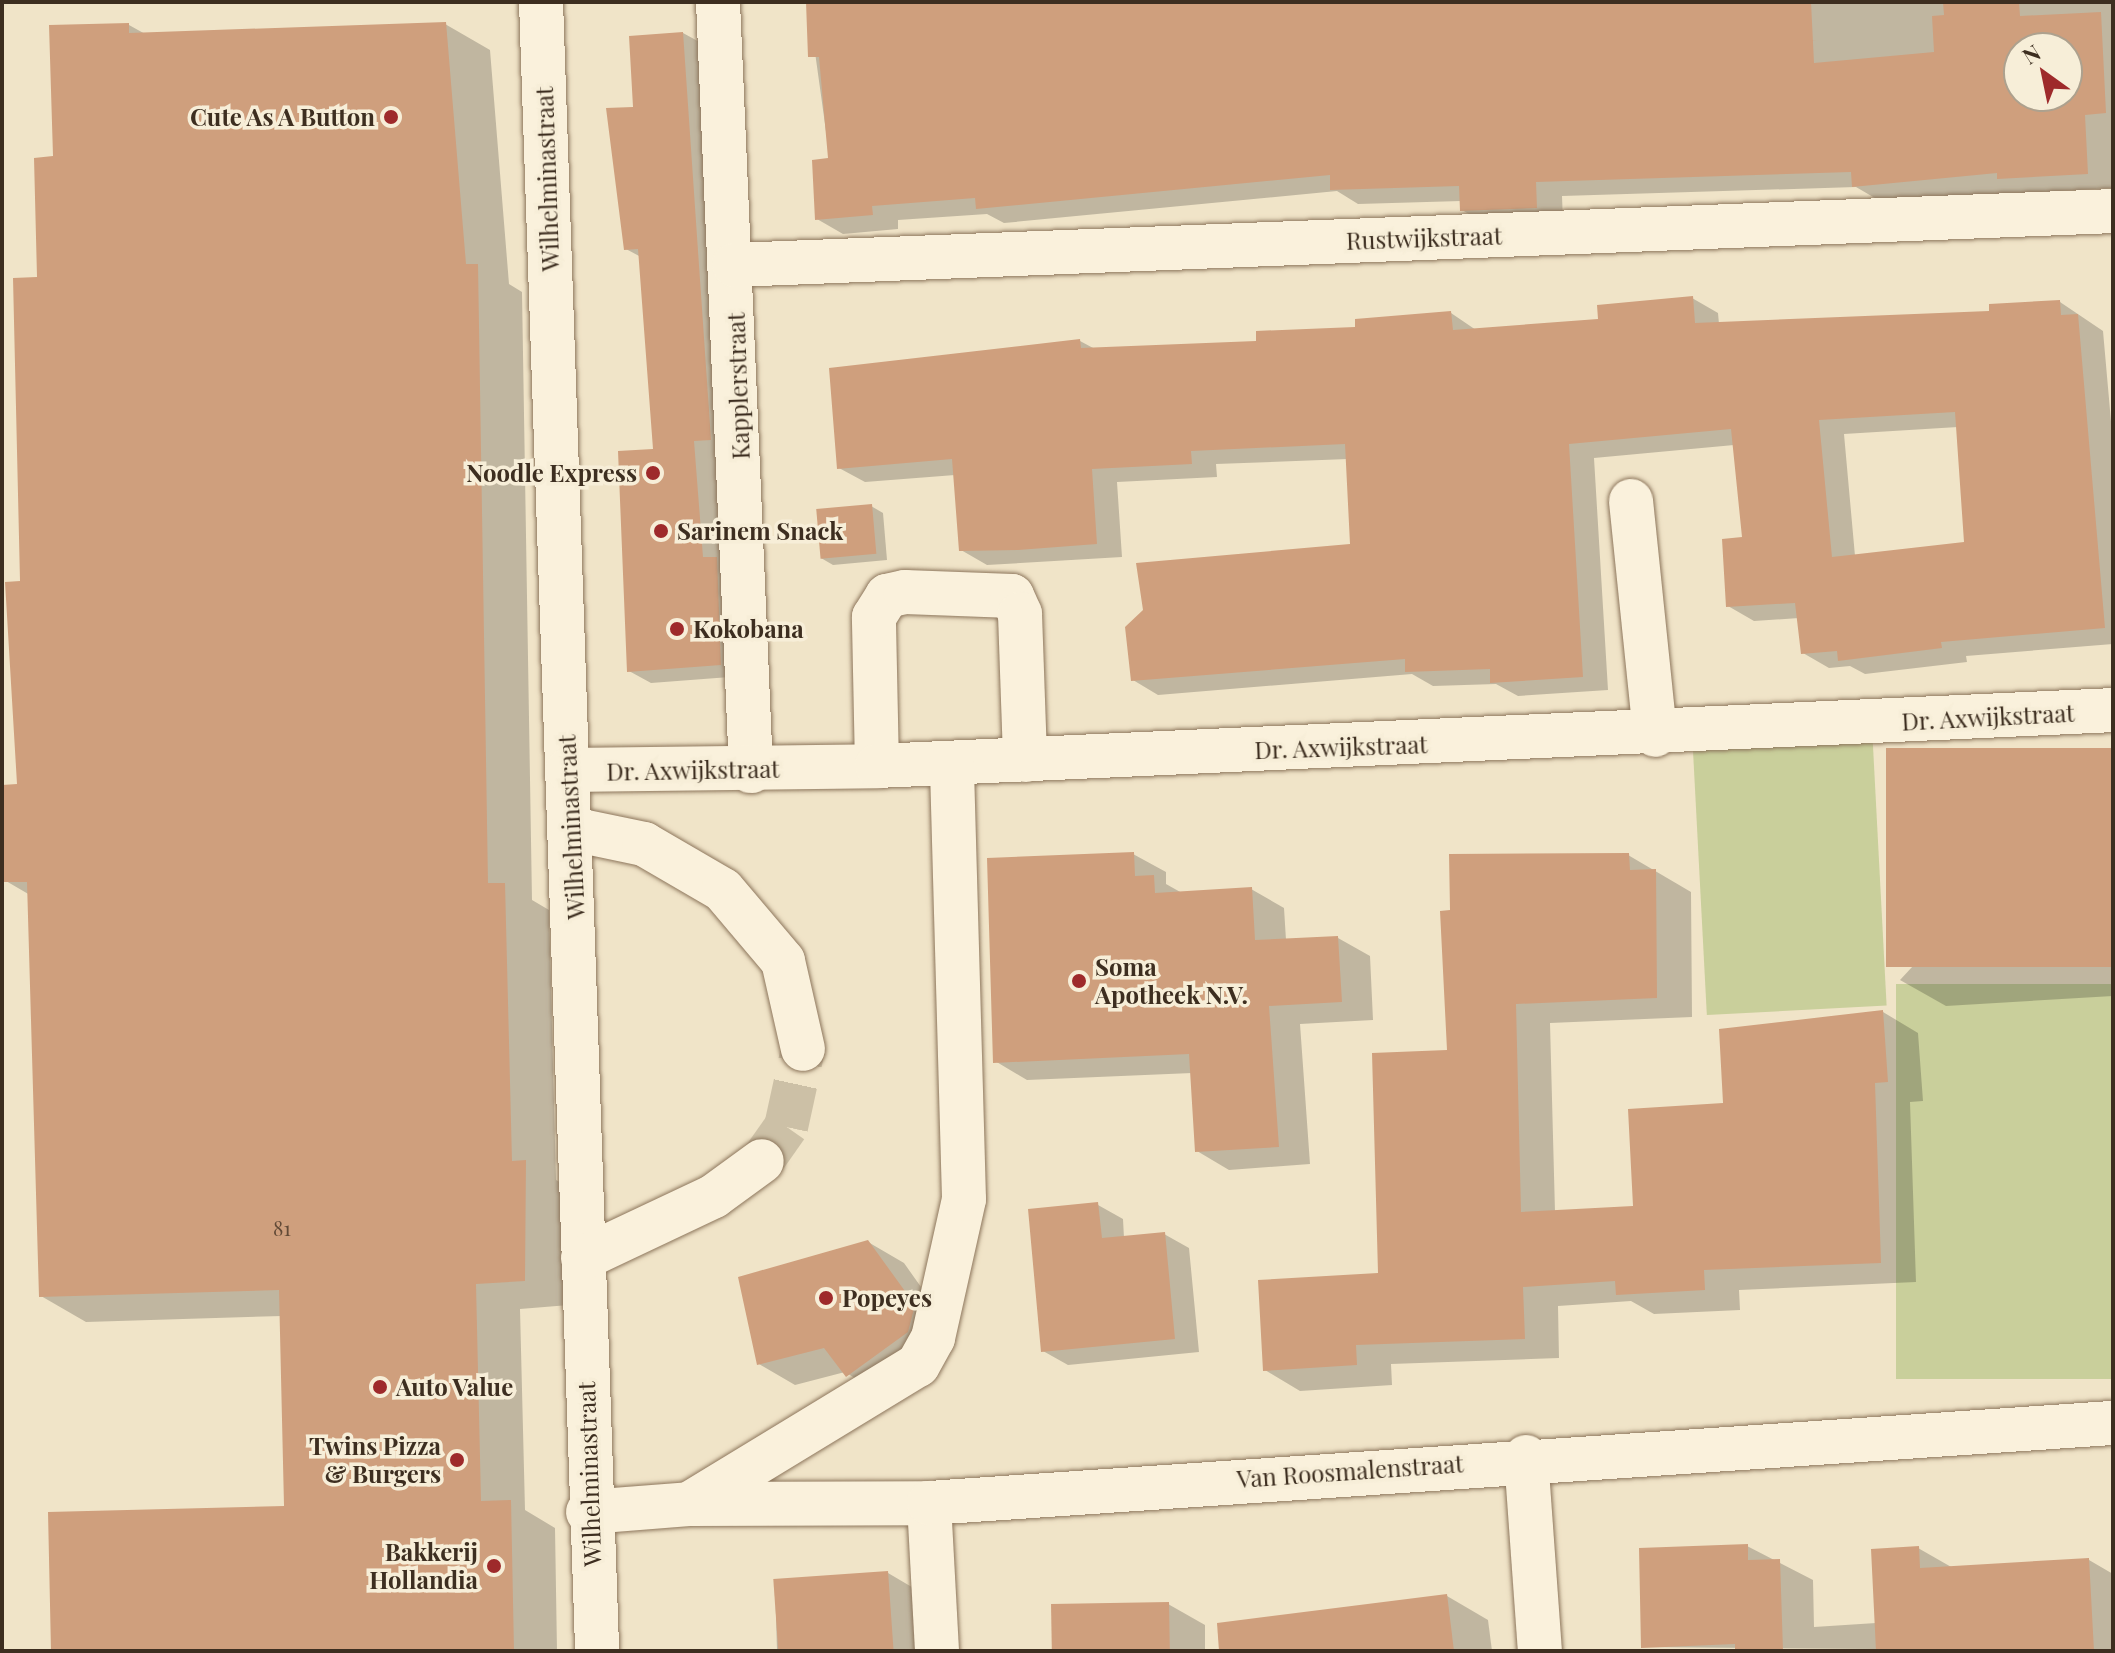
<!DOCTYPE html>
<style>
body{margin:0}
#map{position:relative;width:2115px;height:1653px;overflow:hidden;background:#f0e4c8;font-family:"Playfair Display",serif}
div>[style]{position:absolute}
.green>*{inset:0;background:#c9cf9b;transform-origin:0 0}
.shadow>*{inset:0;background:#0003}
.building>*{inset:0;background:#cf9f7d;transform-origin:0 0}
.minor-tunnel>*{height:44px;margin-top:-22px;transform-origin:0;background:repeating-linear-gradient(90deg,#ccc0a6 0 44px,transparent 0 66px)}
.roads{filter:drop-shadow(0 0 2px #8d765c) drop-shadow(0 0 2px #8d765c)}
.minor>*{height:44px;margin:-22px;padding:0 22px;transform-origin:22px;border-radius:22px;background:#faf1dc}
.dots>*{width:22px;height:22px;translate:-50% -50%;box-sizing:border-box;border:4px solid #f7eed8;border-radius:50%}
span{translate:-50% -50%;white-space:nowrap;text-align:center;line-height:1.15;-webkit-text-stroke:7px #f7eed8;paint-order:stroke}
.number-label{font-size:20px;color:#624a37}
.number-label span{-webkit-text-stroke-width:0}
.poi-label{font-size:24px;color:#3d2e20;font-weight:700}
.right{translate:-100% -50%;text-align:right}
.left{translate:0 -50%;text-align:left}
.street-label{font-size:24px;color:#3d2e20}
.frame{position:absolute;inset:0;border:4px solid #3d2e20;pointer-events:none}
.north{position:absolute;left:2003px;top:32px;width:80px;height:80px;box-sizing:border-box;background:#f7eed8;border:2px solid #ada18e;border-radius:50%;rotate:327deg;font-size:22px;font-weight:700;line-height:32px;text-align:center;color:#3d2e20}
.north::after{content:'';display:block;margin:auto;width:28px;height:36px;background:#9e2a2b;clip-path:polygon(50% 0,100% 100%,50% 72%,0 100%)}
</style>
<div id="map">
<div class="green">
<i style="left:1872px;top:727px;width:279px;height:180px;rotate:87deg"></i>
<i style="left:2113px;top:984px;width:395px;height:217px;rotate:90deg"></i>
</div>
<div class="shadow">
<i style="clip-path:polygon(evenodd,808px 2px,2113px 2px,2113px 188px,1880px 201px,1856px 187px,1562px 196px,1563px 222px,1488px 225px,1462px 210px,1461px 201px,1358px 204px,1337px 191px,1004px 223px,987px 214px,898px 220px,898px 229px,843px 234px,817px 219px,830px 160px,808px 2px,2019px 48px,2067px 48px,2067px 96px,2019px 96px,2019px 48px)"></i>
<i style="clip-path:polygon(445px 24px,490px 50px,509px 284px,522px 292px,532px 900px,549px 910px,556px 1180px,570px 1188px,569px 1305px,520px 1309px,525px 1510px,555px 1528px,557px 1651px,53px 1651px,286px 1508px,282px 1316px,86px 1322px,41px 1296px,30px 895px,6px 881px,2px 787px,19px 786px,39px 279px,55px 158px,129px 25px,147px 35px)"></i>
<i style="clip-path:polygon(683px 33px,705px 45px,732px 451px,715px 452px,743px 676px,651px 683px,629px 671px,656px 451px,641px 257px,626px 249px,635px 108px)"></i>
<i style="clip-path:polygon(evenodd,1692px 298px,1718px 313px,1719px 324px,1991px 313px,2060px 302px,2103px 331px,2113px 444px,2113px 644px,1966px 656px,1967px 662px,1865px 674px,1850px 666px,1829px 668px,1803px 653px,1799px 618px,1754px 621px,1728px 606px,1744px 539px,1734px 445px,1594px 458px,1608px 690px,1518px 696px,1496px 684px,1433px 686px,1412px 674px,1158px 695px,1133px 680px,1353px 546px,1348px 459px,1216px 464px,1217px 477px,1117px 482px,1122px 557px,987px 565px,961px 550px,955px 475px,865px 482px,839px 468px,1080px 341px,1095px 349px,1258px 343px,1451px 313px,1476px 330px,1600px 320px,1692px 298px,1958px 427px,1966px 543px,1855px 556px,1844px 434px,1958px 427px)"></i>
<i style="clip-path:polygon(871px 506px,883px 513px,887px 560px,833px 565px,821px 558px)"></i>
<i style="clip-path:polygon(2113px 750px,2113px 996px,1946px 1006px,1900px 980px)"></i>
<i style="clip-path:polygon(1133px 854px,1166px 872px,1166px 884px,1182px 893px,1251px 889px,1284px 908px,1286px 940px,1338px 938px,1370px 956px,1373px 1020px,1300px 1024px,1310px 1164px,1229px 1170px,1197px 1151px,1192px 1073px,1027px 1080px,995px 1061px)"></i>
<i style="clip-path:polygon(1628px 855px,1691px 892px,1692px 1017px,1550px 1023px,1555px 1212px,1635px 1208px,1725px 1105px,1883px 1012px,1918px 1033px,1923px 1101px,1910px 1102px,1916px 1282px,1739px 1290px,1740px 1310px,1654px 1314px,1631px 1301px,1558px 1306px,1559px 1358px,1391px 1364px,1392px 1385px,1300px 1391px,1265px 1370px,1380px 1275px,1449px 1052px,1452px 912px)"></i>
<i style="clip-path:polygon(1098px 1205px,1123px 1219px,1124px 1238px,1164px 1234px,1189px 1248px,1199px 1352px,1068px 1365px,1043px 1351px)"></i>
<i style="clip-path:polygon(868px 1242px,904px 1263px,950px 1328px,884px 1396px,845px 1372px,795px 1385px,759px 1364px)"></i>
<i style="clip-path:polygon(1747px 1546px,1813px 1580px,1814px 1627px,1876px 1623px,1918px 1548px,1953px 1568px,2089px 1560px,2113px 1574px,2113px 1651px,1643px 1647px)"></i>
<i style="clip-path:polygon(888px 1573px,922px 1593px,926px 1651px,777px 1651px,775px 1581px)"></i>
<i style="clip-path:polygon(1447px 1596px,1488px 1620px,1492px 1651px,1288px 1651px)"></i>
<i style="clip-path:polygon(1168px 1604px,1205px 1625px,1205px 1651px,1054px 1651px)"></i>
</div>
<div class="building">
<i style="clip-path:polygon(evenodd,806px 2px,1811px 2px,1814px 63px,1934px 52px,1932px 16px,1944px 15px,1943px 2px,2019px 2px,2020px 16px,2101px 12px,2106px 113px,2085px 115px,2088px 174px,1997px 179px,1997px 173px,1852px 187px,1851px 172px,1536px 182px,1537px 208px,1460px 211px,1459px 186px,1330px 190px,1330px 175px,976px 209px,975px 198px,872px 206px,873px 215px,815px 220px,812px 160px,828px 158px,819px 57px,808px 57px,806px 2px,2019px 48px,2067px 48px,2067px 96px,2019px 96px,2019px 48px)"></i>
<i style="clip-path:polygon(446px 22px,466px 264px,478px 264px,488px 883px,505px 883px,512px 1161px,526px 1160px,525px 1281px,476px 1284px,481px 1501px,511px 1500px,514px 1651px,51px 1651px,48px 1512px,284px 1506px,279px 1290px,39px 1297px,27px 882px,4px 882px,2px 785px,17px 784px,5px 582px,20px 581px,13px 278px,37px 277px,34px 158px,53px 156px,49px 25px,129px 23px,129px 33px)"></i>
<i style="clip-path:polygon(683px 32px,711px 440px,694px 441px,703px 557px,717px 557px,721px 665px,627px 672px,618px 451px,653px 449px,638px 249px,624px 250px,606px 108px,633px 107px,629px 36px)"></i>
<i style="clip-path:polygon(evenodd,1693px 296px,1695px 323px,1989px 311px,1989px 304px,2060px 300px,2061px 315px,2078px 314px,2105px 628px,1941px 642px,1942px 648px,1838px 661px,1837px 651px,1801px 654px,1795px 603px,1726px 607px,1722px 539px,1742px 537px,1731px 429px,1569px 444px,1583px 677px,1490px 683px,1490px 669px,1405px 672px,1405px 659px,1131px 681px,1125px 627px,1143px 610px,1136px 563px,1350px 544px,1345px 444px,1191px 451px,1192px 464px,1092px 469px,1097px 544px,1018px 550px,959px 551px,952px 459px,837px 469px,829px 368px,1080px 339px,1081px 348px,1256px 341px,1256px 331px,1355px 327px,1355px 319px,1451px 311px,1453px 330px,1598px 319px,1597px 305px,1693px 296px,1955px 412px,1964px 542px,1832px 557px,1819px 420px,1955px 412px)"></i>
<i style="left:872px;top:504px;width:50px;height:56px;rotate:85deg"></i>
<i style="left:2113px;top:748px;width:219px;height:227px;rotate:90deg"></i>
<i style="clip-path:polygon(1134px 852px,1135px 876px,1154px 875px,1155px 893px,1252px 887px,1255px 940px,1338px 936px,1342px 1002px,1269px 1006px,1279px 1147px,1195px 1152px,1189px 1054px,993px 1063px,987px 858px)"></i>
<i style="clip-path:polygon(1629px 853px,1630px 870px,1656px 869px,1657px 998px,1516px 1004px,1521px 1212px,1633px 1206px,1628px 1109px,1723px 1103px,1719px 1029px,1883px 1010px,1888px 1082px,1875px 1083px,1881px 1263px,1704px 1270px,1705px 1290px,1616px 1295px,1615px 1281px,1523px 1287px,1525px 1339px,1356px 1345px,1357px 1365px,1263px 1371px,1258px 1280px,1378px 1273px,1372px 1053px,1447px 1050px,1440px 911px,1450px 910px,1449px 854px)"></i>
<i style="clip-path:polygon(1098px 1202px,1102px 1238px,1165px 1232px,1175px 1339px,1041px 1352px,1028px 1209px)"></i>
<i style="clip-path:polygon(868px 1240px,915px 1305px,908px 1332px,846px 1377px,824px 1348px,757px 1365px,738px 1277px)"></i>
<i style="clip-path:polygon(1748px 1544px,1748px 1560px,1780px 1559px,1783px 1651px,1735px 1651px,1735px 1644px,1641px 1648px,1639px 1548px)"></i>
<i style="clip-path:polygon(1919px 1546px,1920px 1568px,2089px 1558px,2094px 1651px,1876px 1651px,1871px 1549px)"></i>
<i style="left:888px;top:1571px;width:80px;height:115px;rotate:86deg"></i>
<i style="clip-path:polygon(1447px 1594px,1454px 1651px,1219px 1651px,1217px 1623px)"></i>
<i style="left:1169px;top:1602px;width:49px;height:118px;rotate:89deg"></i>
</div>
<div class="minor-tunnel">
<i style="left:762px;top:1161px;width:42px;rotate:-54.8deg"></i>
<i style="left:786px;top:1127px;width:80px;rotate:-77.7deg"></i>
</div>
<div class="roads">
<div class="minor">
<i style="left:541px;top:2px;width:1650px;rotate:88.05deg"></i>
<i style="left:718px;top:2px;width:770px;rotate:87.54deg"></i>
<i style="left:734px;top:265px;width:1380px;rotate:-2.24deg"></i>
<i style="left:1631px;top:501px;width:235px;rotate:84.1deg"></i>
<i style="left:877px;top:766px;width:149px;rotate:-91.2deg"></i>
<i style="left:874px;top:617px;width:25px;rotate:-58deg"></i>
<i style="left:887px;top:596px;width:18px;rotate:-13deg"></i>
<i style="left:905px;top:592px;width:107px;rotate:2.1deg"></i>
<i style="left:1012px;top:596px;width:20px;rotate:66deg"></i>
<i style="left:1020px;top:614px;width:146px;rotate:88deg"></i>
<i style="left:568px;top:770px;width:309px;rotate:-0.7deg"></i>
<i style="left:877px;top:766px;width:1237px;rotate:-2.59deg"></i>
<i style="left:572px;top:829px;width:74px;rotate:11.8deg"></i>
<i style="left:644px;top:844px;width:91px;rotate:30.2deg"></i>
<i style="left:723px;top:890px;width:93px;rotate:49.8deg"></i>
<i style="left:783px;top:961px;width:90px;rotate:77.2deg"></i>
<i style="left:583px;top:1258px;width:145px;rotate:-25.3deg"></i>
<i style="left:714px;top:1196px;width:59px;rotate:-36.1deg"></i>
<i style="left:1526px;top:1457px;width:195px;rotate:85.9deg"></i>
<i style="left:929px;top:1503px;width:148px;rotate:86.9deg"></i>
<i style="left:689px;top:1504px;width:268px;rotate:-31.3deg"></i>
<i style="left:918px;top:1365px;width:31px;rotate:-61deg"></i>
<i style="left:933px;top:1338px;width:142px;rotate:-77.4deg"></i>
<i style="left:964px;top:1199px;width:436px;rotate:-91.6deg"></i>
<i style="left:588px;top:1512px;width:101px;rotate:-4.5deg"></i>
<i style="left:689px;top:1504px;width:240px;rotate:-0.2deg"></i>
<i style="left:929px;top:1503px;width:1187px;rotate:-3.87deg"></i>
</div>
</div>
<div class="dots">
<i style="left:391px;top:117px;background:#9e2a2b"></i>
<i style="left:653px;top:473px;background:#9e2a2b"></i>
<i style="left:661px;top:531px;background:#9e2a2b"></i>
<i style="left:677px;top:629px;background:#9e2a2b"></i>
<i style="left:1079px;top:981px;background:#9e2a2b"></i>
<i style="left:826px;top:1298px;background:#9e2a2b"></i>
<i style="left:380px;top:1387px;background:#9e2a2b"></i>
<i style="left:457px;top:1460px;background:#9e2a2b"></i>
<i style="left:494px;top:1566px;background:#9e2a2b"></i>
</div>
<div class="number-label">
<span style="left:282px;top:1227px">81</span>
</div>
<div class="poi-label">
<span class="right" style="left:375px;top:117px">Cute As A Button</span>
<span class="right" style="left:637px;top:473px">Noodle Express</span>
<span class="left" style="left:677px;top:531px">Sarinem Snack</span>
<span class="left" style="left:693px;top:629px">Kokobana</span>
<span class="left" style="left:1095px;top:981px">Soma<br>Apotheek N.V.</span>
<span class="left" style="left:842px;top:1298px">Popeyes</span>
<span class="left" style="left:396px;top:1387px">Auto Value</span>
<span class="right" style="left:441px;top:1460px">Twins Pizza<br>&amp; Burgers</span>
<span class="right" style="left:478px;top:1566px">Bakkerij<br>Hollandia</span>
</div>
<div class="street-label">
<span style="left:547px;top:179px;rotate:-92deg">Wilhelminastraat</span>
<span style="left:1424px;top:238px;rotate:-2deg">Rustwijkstraat</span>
<span style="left:738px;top:386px;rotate:-92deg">Kapplerstraat</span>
<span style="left:1988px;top:717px;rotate:-3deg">Dr. Axwijkstraat</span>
<span style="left:1341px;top:747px;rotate:-2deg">Dr. Axwijkstraat</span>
<span style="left:693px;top:770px;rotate:-1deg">Dr. Axwijkstraat</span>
<span style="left:571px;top:827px;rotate:-93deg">Wilhelminastraat</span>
<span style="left:1350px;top:1471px;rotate:-4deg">Van Roosmalenstraat</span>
<span style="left:589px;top:1474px;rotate:-92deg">Wilhelminastraat</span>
</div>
<div class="frame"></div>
<div class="north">N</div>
</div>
